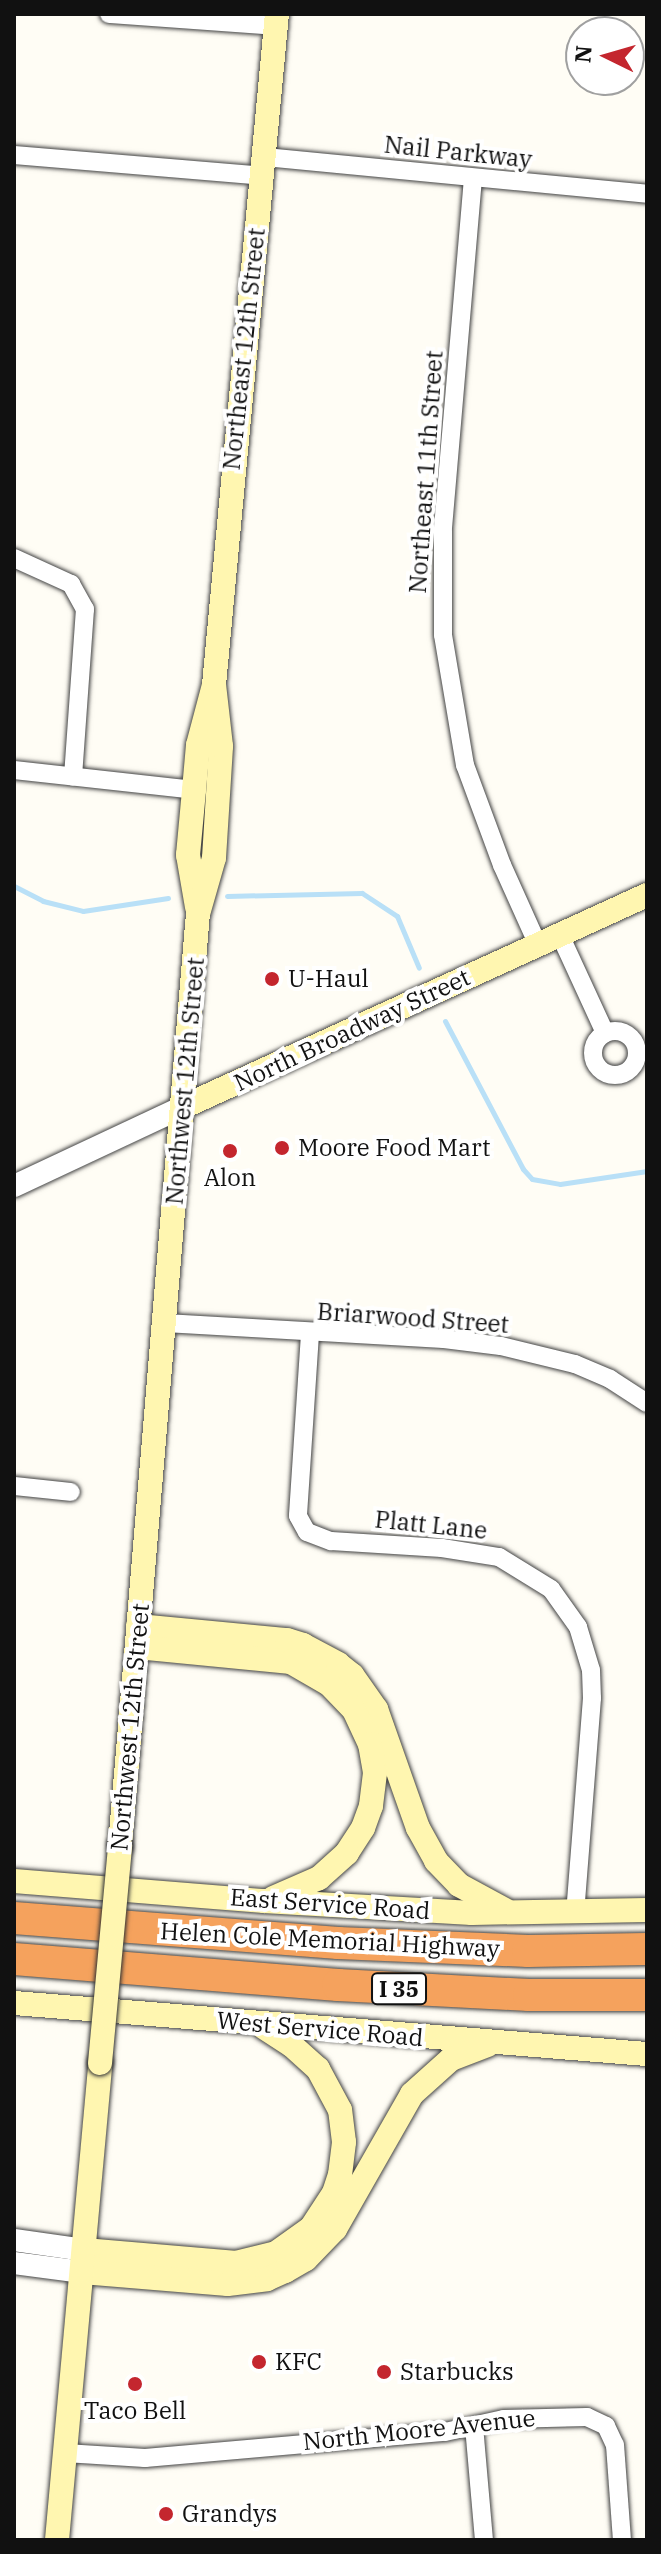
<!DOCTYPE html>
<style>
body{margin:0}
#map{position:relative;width:661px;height:2554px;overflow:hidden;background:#fffdf5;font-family:"IBM Plex Serif",serif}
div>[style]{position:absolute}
.stream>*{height:5px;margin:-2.5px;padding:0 2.5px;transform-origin:2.5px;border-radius:2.5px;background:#b9e0f7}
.roads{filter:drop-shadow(0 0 2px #444) drop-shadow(0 0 2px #444)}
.minor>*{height:18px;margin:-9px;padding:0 9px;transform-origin:9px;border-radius:9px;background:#fff}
.minor>.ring{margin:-9px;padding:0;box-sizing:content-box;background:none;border:18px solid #fff;border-radius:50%}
.tertiary>*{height:22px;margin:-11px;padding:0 11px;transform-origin:11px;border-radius:11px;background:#fff}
.secondary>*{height:24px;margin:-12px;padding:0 12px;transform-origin:12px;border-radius:12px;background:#fff6b0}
.motorway>*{height:32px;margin:-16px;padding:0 16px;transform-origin:16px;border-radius:16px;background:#f5a25d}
.bridges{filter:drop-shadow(0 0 2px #333) drop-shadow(0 0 2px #333)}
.secondary-bridge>*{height:24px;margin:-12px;padding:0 12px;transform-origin:12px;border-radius:12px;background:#fff6b0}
.dots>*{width:22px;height:22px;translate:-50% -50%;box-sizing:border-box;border:4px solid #fff;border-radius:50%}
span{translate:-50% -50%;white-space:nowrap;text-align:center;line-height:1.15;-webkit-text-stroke:8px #fff;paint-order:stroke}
.shield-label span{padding:2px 6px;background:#fff;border:2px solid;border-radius:6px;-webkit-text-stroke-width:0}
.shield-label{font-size:22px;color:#111;font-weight:700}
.street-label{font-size:24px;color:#111}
.poi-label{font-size:24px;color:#111}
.left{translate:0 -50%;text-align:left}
.frame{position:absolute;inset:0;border:16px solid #111;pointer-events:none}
.north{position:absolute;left:565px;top:16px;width:80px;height:80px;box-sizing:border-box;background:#fff;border:2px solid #a0a0a0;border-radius:50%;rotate:275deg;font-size:22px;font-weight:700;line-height:32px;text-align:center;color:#111}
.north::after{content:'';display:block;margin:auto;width:28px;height:36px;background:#c4262e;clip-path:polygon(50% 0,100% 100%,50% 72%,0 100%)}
</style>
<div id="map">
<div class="stream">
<i style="left:14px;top:886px;width:33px;rotate:27deg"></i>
<i style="left:43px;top:901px;width:41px;rotate:14deg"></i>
<i style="left:83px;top:911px;width:86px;rotate:-8.7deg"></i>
<i style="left:227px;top:896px;width:135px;rotate:-1.3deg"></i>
<i style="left:362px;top:893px;width:42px;rotate:33.3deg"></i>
<i style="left:397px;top:916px;width:56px;rotate:67.1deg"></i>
<i style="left:445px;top:1021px;width:167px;rotate:62.2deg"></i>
<i style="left:523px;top:1169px;width:13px;rotate:48deg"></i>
<i style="left:532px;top:1179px;width:28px;rotate:10deg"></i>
<i style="left:560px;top:1184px;width:88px;rotate:-8.5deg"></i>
</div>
<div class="roads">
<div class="minor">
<i style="left:109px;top:14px;width:167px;rotate:4.1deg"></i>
<i style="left:14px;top:155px;width:249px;rotate:4.8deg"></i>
<i style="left:265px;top:157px;width:384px;rotate:5.5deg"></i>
<i style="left:473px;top:178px;width:354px;rotate:94.9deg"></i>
<i style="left:443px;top:531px;width:104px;rotate:90deg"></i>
<i style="left:443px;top:635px;width:132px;rotate:80.4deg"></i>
<i style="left:465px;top:765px;width:107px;rotate:69.7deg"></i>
<i style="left:502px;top:865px;width:88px;rotate:65.8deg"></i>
<i style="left:14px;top:558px;width:63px;rotate:24.5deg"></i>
<i style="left:71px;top:584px;width:29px;rotate:61deg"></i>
<i style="left:85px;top:609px;width:168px;rotate:94.1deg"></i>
<i style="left:14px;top:770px;width:181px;rotate:6.3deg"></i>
<i style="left:560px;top:935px;width:108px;rotate:65.3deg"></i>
<i class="ring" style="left:593px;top:1031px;width:26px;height:26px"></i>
<i style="left:165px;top:1323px;width:279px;rotate:3.3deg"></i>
<i style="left:444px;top:1339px;width:57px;rotate:7deg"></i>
<i style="left:501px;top:1346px;width:76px;rotate:13.7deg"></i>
<i style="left:575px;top:1364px;width:38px;rotate:23deg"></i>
<i style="left:610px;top:1379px;width:44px;rotate:33deg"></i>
<i style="left:310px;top:1334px;width:182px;rotate:93.8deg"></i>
<i style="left:298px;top:1516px;width:18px;rotate:61deg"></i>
<i style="left:307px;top:1532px;width:26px;rotate:21deg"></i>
<i style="left:331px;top:1541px;width:111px;rotate:3.6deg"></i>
<i style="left:442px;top:1548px;width:58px;rotate:9deg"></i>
<i style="left:499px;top:1557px;width:61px;rotate:31.6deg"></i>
<i style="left:551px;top:1589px;width:47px;rotate:54.6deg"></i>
<i style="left:578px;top:1627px;width:45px;rotate:73.2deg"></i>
<i style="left:591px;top:1670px;width:28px;rotate:88deg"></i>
<i style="left:592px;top:1698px;width:216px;rotate:94.5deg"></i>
<i style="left:14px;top:1486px;width:57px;rotate:6deg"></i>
<i style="left:474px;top:2426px;width:114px;rotate:85deg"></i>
<i style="left:65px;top:2453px;width:80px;rotate:3.6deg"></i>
<i style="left:145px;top:2458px;width:301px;rotate:-5deg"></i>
<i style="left:445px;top:2432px;width:60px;rotate:-12.4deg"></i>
<i style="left:504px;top:2419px;width:83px;rotate:-1.4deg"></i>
<i style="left:587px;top:2417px;width:21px;rotate:25deg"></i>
<i style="left:606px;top:2426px;width:21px;rotate:65deg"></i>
<i style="left:615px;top:2445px;width:95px;rotate:85.8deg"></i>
</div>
<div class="tertiary">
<i style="left:14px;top:1186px;width:187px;rotate:-25.1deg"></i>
<i style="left:14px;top:2240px;width:71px;rotate:8.1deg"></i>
<i style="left:14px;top:2263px;width:69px;rotate:7.5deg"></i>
</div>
<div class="secondary">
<i style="left:197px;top:907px;width:53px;rotate:-99.8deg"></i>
<i style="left:188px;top:855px;width:65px;rotate:-84.7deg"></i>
<i style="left:194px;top:790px;width:45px;rotate:-84.9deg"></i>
<i style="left:198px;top:745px;width:62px;rotate:-75.1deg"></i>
<i style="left:214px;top:685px;width:674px;rotate:-84.64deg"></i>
<i style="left:183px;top:1107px;width:510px;rotate:-24.56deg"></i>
<i style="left:138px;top:1626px;width:150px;rotate:5.4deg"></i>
<i style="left:287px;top:1640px;width:17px;rotate:17deg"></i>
<i style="left:303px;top:1645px;width:40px;rotate:28deg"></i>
<i style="left:338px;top:1664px;width:18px;rotate:38deg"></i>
<i style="left:352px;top:1675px;width:42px;rotate:54.8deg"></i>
<i style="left:376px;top:1709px;width:126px;rotate:70.6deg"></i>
<i style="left:418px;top:1828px;width:38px;rotate:61deg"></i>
<i style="left:436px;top:1861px;width:33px;rotate:46deg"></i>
<i style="left:459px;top:1885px;width:52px;rotate:28.5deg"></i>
<i style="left:137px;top:1647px;width:155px;rotate:5.6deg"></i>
<i style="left:291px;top:1662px;width:44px;rotate:30.1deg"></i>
<i style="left:329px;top:1684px;width:36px;rotate:46deg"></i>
<i style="left:354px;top:1710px;width:38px;rotate:65deg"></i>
<i style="left:370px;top:1744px;width:29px;rotate:80deg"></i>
<i style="left:375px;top:1773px;width:33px;rotate:97deg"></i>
<i style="left:371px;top:1806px;width:23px;rotate:110deg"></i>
<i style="left:363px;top:1828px;width:30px;rotate:123deg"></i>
<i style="left:347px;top:1853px;width:38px;rotate:138deg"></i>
<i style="left:319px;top:1878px;width:50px;rotate:156.5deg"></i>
<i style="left:120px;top:1846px;width:935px;rotate:-85.22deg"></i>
<i style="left:198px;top:914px;width:58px;rotate:-74.1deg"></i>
<i style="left:214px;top:858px;width:112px;rotate:-86.4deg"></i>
<i style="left:221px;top:746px;width:61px;rotate:-96.5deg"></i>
<i style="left:14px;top:1881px;width:251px;rotate:4.6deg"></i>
<i style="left:264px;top:1901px;width:208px;rotate:3.3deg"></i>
<i style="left:472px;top:1913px;width:175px;rotate:-1deg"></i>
<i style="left:14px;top:2003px;width:635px;rotate:4.61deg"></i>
<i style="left:84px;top:2250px;width:153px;rotate:4.9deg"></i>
<i style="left:236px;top:2263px;width:41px;rotate:-14deg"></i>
<i style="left:276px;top:2253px;width:43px;rotate:-35.5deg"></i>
<i style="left:311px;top:2228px;width:42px;rotate:-56.7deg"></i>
<i style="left:334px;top:2193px;width:19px;rotate:-72deg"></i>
<i style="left:340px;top:2175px;width:33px;rotate:-83deg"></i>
<i style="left:344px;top:2142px;width:32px;rotate:-97deg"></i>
<i style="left:340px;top:2110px;width:47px;rotate:-118.2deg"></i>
<i style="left:318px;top:2069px;width:36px;rotate:-138deg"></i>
<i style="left:291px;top:2045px;width:33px;rotate:-147deg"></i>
<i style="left:82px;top:2272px;width:146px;rotate:4.7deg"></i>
<i style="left:228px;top:2284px;width:39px;rotate:-7deg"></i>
<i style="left:267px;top:2279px;width:20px;rotate:-24deg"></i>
<i style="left:285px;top:2271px;width:24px;rotate:-30deg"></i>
<i style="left:306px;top:2259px;width:42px;rotate:-46deg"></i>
<i style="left:335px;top:2229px;width:155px;rotate:-60.3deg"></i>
<i style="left:412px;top:2094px;width:52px;rotate:-41.9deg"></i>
<i style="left:451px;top:2059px;width:39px;rotate:-21deg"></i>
<i style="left:57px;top:2540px;width:479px;rotate:-84.8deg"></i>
</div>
<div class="motorway">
<i style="left:14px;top:1918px;width:325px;rotate:4.4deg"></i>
<i style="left:338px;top:1943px;width:190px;rotate:2.4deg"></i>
<i style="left:528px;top:1951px;width:119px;rotate:-1deg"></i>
<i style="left:14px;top:1959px;width:325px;rotate:4.6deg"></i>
<i style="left:338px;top:1985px;width:191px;rotate:3deg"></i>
<i style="left:529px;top:1995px;width:118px"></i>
</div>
</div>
<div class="bridges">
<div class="secondary-bridge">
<i style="left:100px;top:2063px;width:218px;rotate:-84.7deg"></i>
</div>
</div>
<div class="dots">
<i style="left:272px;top:979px;background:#c4262e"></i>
<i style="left:282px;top:1148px;background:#c4262e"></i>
<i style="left:230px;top:1151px;background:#c4262e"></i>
<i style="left:259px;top:2362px;background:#c4262e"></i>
<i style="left:384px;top:2372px;background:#c4262e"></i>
<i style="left:135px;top:2384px;background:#c4262e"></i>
<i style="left:166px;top:2514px;background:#c4262e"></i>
</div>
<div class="shield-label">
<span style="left:399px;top:1989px">I 35</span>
</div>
<div class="street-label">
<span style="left:458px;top:152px;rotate:6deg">Nail Parkway</span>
<span style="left:244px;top:349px;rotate:-84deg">Northeast 12th Street</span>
<span style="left:426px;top:472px;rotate:-86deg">Northeast 11th Street</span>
<span style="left:352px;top:1030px;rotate:-25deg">North Broadway Street</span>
<span style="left:185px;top:1081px;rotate:-85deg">Northwest 12th Street</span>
<span style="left:413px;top:1318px;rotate:4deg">Briarwood Street</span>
<span style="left:431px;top:1525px;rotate:6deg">Platt Lane</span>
<span style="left:130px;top:1727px;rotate:-85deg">Northwest 12th Street</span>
<span style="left:330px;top:1904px;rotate:4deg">East Service Road</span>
<span style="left:330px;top:1940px;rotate:3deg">Helen Cole Memorial Highway</span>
<span style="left:320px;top:2029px;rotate:5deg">West Service Road</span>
<span style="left:419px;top:2430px;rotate:-6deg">North Moore Avenue</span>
</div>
<div class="poi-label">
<span class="left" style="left:288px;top:979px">U-Haul</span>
<span class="left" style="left:298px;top:1148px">Moore Food Mart</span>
<span style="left:230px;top:1178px">Alon</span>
<span class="left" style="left:275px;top:2362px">KFC</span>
<span class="left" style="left:400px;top:2372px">Starbucks</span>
<span style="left:135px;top:2411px">Taco Bell</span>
<span class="left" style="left:182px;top:2514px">Grandys</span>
</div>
<div class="frame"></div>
<div class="north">N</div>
</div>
